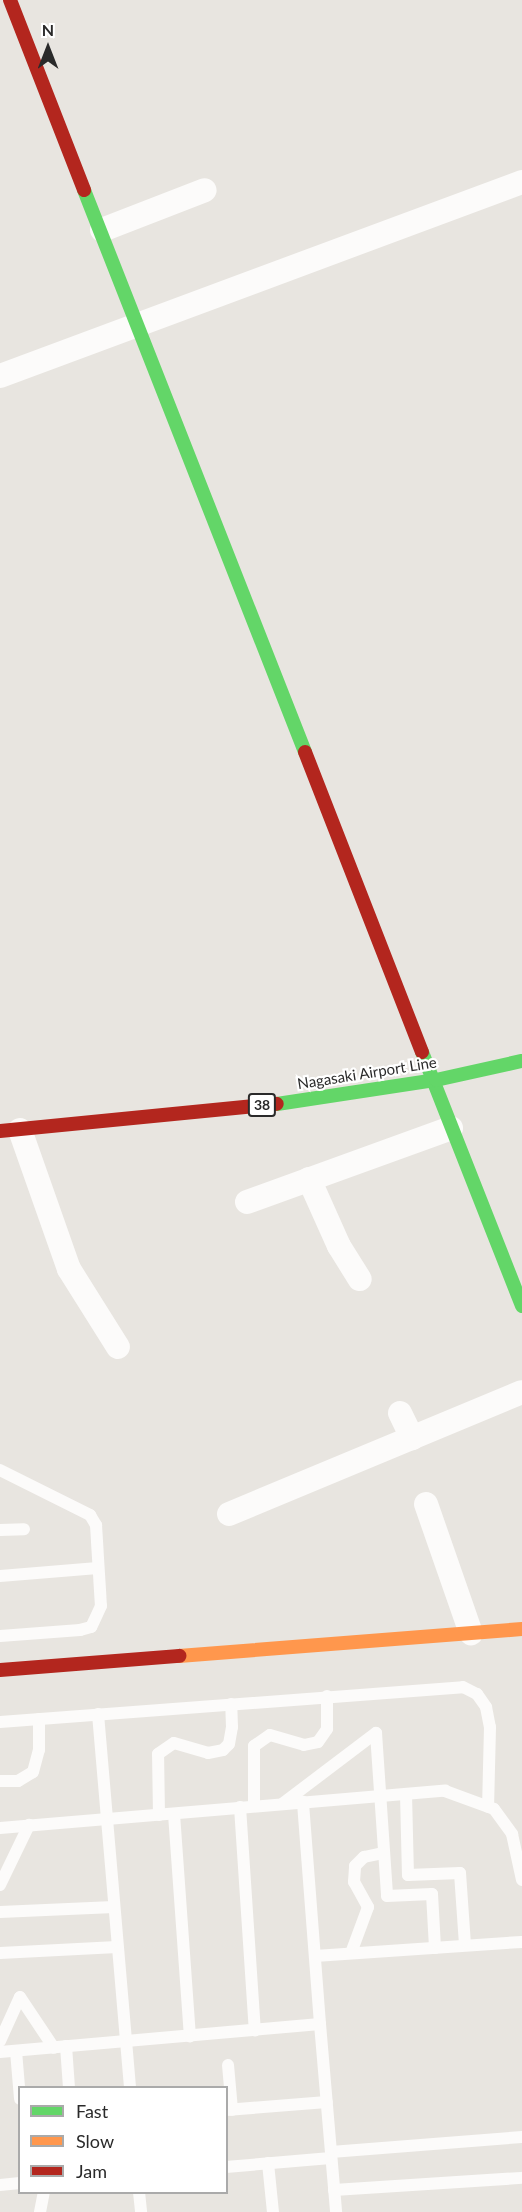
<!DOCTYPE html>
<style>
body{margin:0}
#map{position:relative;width:522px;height:2212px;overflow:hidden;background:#e8e5e0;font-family:Lato,sans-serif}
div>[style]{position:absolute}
.lane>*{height:12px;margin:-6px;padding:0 6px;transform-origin:6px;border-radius:6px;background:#fcfbfa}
.street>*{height:24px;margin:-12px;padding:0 12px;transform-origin:12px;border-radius:12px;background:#fcfbfa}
.fast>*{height:14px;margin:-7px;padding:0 7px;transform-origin:7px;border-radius:7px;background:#63d668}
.slow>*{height:14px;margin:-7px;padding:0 7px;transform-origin:7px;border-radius:7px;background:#ff974d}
.jam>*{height:14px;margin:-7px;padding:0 7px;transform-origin:7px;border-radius:7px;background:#b3261e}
span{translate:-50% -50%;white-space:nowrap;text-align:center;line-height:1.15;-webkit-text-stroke:4.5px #fff;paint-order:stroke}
.shield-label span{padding:2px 4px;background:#fff;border:2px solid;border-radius:4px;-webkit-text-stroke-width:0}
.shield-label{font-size:14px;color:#2a2a2a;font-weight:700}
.street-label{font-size:15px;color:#2a2a2a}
.legend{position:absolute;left:18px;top:2086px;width:210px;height:108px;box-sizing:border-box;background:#fff;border:2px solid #aaa;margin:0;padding:8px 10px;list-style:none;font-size:18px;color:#2a2a2a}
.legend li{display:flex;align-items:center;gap:12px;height:30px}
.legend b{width:30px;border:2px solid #aaa}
.north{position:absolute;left:18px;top:18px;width:60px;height:60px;-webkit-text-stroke:4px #fff;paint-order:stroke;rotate:0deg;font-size:16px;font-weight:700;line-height:24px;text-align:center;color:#2a2a2a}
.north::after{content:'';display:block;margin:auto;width:21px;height:27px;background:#2a2a2a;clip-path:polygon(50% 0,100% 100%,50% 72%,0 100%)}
</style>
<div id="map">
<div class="lane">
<i style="left:0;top:1470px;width:101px;rotate:26.6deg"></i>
<i style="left:90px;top:1515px;width:12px;rotate:59deg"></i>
<i style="left:96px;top:1525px;width:81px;rotate:86.5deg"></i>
<i style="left:101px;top:1606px;width:23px;rotate:115deg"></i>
<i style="left:91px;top:1627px;width:11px;rotate:165deg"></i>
<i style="left:80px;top:1630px;width:80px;rotate:175.7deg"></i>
<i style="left:0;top:1530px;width:24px;rotate:-2deg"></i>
<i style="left:0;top:1576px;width:98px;rotate:-4.7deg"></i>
<i style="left:98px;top:1714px;width:375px;rotate:85.1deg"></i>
<i style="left:0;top:1722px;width:464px;rotate:-4.3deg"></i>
<i style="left:463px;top:1687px;width:16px;rotate:27deg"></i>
<i style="left:477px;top:1694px;width:16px;rotate:55deg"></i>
<i style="left:486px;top:1707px;width:20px;rotate:79deg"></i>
<i style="left:490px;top:1727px;width:80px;rotate:91.4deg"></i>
<i style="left:376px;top:1733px;width:163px;rotate:86.1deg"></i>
<i style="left:387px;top:1896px;width:45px;rotate:-2.5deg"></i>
<i style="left:432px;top:1894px;width:54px;rotate:86.8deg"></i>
<i style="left:0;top:1781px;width:18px"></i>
<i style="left:18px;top:1781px;width:17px;rotate:-31deg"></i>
<i style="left:33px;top:1772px;width:23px;rotate:-75deg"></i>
<i style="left:39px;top:1750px;width:31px;rotate:-90deg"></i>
<i style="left:406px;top:1794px;width:81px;rotate:88.6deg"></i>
<i style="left:408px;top:1875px;width:52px;rotate:-2.2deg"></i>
<i style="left:460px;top:1873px;width:72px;rotate:86deg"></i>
<i style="left:282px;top:1804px;width:118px;rotate:-37.1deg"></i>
<i style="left:254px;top:1806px;width:60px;rotate:-90deg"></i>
<i style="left:254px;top:1746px;width:19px;rotate:-35deg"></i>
<i style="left:270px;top:1735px;width:35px;rotate:16deg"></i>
<i style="left:304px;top:1745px;width:14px;rotate:-12deg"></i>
<i style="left:318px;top:1742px;width:16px;rotate:-55deg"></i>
<i style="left:327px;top:1729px;width:33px;rotate:-90deg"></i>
<i style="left:240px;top:1807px;width:224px;rotate:86.2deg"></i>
<i style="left:174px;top:1814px;width:223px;rotate:85.9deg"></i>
<i style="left:159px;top:1815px;width:61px;rotate:-90.9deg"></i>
<i style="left:158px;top:1754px;width:19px;rotate:-35deg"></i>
<i style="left:174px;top:1743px;width:35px;rotate:16deg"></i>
<i style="left:208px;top:1753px;width:15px;rotate:-11deg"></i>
<i style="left:223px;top:1750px;width:8px;rotate:-45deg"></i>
<i style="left:229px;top:1744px;width:17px;rotate:-80deg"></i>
<i style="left:232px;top:1727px;width:23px;rotate:-92deg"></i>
<i style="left:0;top:1828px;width:447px;rotate:-4.8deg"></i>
<i style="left:445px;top:1791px;width:52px;rotate:20.2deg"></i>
<i style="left:494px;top:1809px;width:31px;rotate:54deg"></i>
<i style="left:512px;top:1834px;width:47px;rotate:77.7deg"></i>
<i style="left:0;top:1885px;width:67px;rotate:-64.2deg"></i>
<i style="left:0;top:1912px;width:114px;rotate:-2.5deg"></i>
<i style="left:0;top:1953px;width:117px;rotate:-2.9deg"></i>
<i style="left:351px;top:1953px;width:49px;rotate:-69.7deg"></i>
<i style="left:368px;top:1907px;width:29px;rotate:-119deg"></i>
<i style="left:354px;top:1882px;width:16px;rotate:-86deg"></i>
<i style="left:355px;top:1866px;width:13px;rotate:-45deg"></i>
<i style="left:364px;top:1857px;width:19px;rotate:-12deg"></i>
<i style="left:315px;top:1956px;width:207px;rotate:-3.9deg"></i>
<i style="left:20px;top:1997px;width:61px;rotate:56.3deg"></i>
<i style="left:320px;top:2024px;width:189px;rotate:85.1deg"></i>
<i style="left:0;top:2041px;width:48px;rotate:-65.6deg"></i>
<i style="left:66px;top:2046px;width:42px;rotate:85.9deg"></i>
<i style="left:16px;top:2051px;width:48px;rotate:85.2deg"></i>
<i style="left:0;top:2052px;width:321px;rotate:-5deg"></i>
<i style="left:320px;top:2024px;width:223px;rotate:-94.4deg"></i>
<i style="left:228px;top:2065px;width:45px;rotate:84.9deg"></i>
<i style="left:226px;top:2110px;width:101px;rotate:-4.5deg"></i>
<i style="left:331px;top:2152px;width:192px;rotate:-4.5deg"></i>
<i style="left:268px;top:2163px;width:49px;rotate:84.2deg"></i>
<i style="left:226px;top:2167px;width:105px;rotate:-4.9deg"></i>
<i style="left:0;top:2185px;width:20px;rotate:-6deg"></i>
<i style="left:334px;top:2190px;width:188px;rotate:-3.7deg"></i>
<i style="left:139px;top:2192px;width:20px;rotate:84deg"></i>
<i style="left:40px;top:2212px;width:20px;rotate:-79deg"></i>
</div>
<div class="street">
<i style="left:102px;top:230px;width:110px;rotate:-21.2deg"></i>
<i style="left:0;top:376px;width:557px;rotate:-20.39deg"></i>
<i style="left:20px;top:1130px;width:147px;rotate:70.6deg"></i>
<i style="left:69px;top:1269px;width:92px;rotate:57.9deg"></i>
<i style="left:309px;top:1179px;width:73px;rotate:65.9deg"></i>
<i style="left:339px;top:1246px;width:39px;rotate:58deg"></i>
<i style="left:247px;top:1202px;width:217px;rotate:-19.9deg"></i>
<i style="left:400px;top:1413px;width:28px;rotate:64deg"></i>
<i style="left:426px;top:1504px;width:137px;rotate:70.8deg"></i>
<i style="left:229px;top:1514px;width:317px;rotate:-22.6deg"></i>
</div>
<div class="fast">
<i style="left:84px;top:190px;width:604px;rotate:68.53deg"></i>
<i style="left:422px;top:1052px;width:273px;rotate:68.5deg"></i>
<i style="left:277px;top:1104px;width:161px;rotate:-8.6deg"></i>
<i style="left:436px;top:1080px;width:88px;rotate:-12.5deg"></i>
</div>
<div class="slow">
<i style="left:179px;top:1656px;width:344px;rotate:-4.5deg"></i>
</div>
<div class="jam">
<i style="left:10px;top:0;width:204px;rotate:68.7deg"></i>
<i style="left:305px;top:752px;width:322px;rotate:68.7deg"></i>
<i style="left:0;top:1131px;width:278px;rotate:-5.6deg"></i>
<i style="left:0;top:1670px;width:180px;rotate:-4.5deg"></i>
</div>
<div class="shield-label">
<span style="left:262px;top:1105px">38</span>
</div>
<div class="street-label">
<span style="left:367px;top:1073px;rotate:-9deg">Nagasaki Airport Line</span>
</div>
<ul class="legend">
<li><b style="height:8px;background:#63d668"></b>Fast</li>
<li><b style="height:8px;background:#ff974d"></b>Slow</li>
<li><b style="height:8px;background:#b3261e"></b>Jam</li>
</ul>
<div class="north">N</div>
</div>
